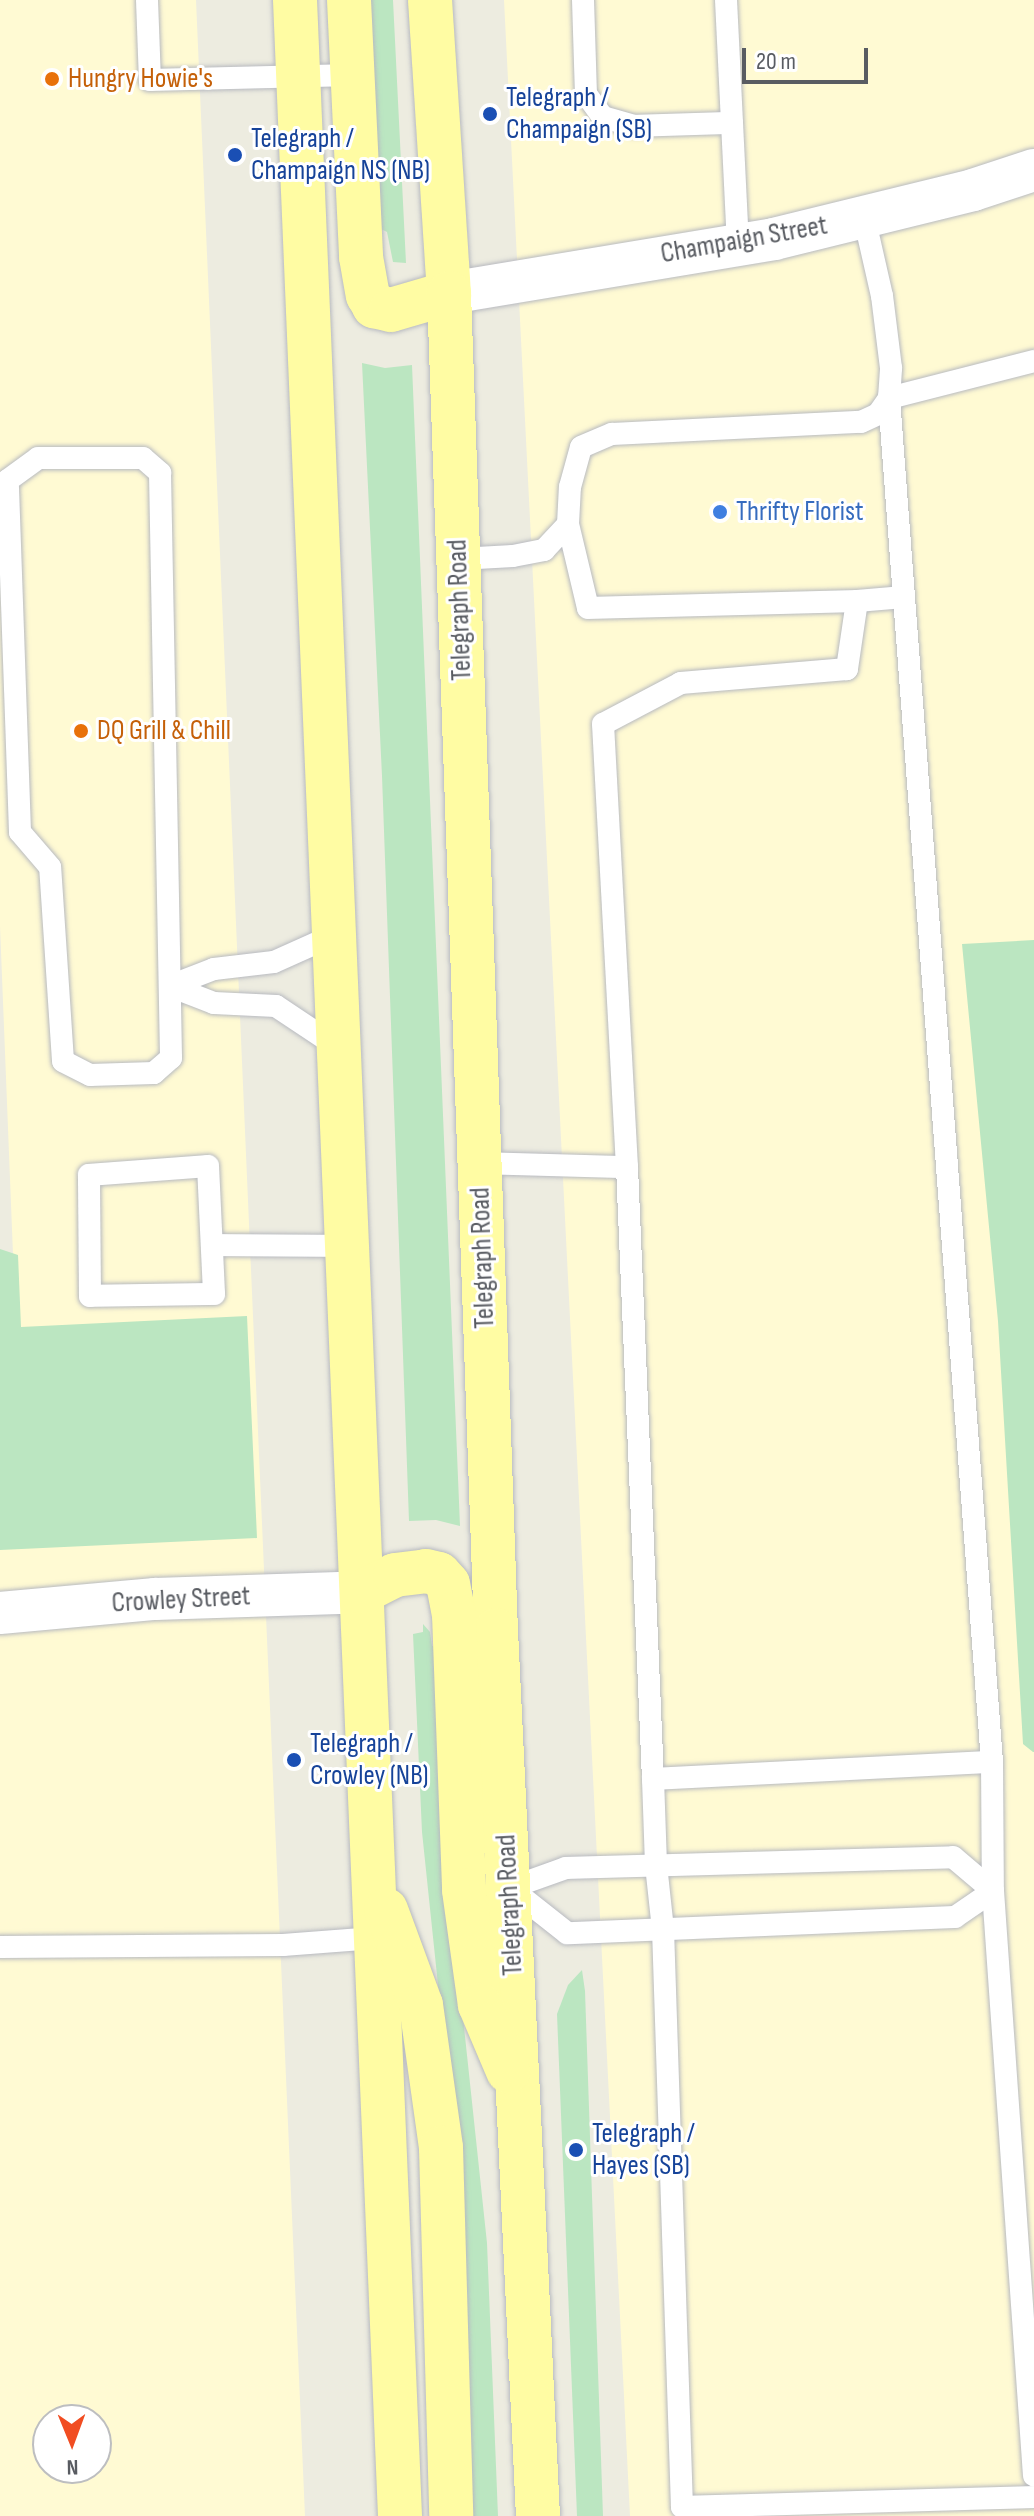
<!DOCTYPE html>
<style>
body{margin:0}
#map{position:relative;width:1034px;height:2516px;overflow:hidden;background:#edece0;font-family:"Sofia Sans Condensed",sans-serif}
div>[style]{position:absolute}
.commercial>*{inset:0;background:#fffad3}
.green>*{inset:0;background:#bbe6c1}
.roads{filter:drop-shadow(0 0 2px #b8bac0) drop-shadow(0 0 2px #b8bac0)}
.lane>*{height:22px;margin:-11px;padding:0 11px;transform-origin:11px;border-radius:11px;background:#fff}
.street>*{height:42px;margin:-21px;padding:0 21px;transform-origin:21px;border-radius:21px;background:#fff}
.primary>*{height:44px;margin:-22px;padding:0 22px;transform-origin:22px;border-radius:22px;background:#fffca3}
.dots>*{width:22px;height:22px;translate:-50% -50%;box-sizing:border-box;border:4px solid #fff;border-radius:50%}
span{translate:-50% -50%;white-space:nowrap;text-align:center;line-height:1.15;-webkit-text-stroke:6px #fff;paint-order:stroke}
.food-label{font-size:28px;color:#c56008}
.left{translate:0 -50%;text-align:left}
.transit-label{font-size:28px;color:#164399}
.street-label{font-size:28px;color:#595c62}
.shop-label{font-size:28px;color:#366cbe}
.north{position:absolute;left:32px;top:2404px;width:80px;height:80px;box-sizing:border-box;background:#fff;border:2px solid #bdbec0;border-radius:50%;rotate:179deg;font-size:22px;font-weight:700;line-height:32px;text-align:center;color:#595c62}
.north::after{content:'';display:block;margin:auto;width:28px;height:36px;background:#f14d22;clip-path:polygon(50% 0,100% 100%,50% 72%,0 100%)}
.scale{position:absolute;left:742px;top:48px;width:126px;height:36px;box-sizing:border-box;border:4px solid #595c62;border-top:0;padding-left:10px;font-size:24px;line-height:28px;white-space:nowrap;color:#595c62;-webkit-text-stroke:6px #fff;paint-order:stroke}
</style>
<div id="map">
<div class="commercial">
<i style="clip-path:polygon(evenodd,0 0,196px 0,305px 2516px,0 2516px,0 1534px,24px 1533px,0 926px,0 0,48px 2420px,96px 2420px,96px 2468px,48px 2468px,48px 2420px)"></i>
<i style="clip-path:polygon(504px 0,1034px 0,1034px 2516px,630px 2516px)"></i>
</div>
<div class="green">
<i style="clip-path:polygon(366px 0,393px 0,406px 263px,393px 262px,387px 232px,377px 227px)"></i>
<i style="clip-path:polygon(362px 363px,385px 368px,412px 365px,460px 1526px,436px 1520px,409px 1521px,382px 776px)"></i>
<i style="clip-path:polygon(1034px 940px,1034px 1752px,1033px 1752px,1023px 1744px,998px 1321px,962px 944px)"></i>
<i style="clip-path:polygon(0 1249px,18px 1255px,21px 1327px,247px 1316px,257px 1538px,0 1550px)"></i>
<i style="clip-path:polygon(423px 1624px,430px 1632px,432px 1646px,440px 1646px,449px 1886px,487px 2243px,498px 2516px,469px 2516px,456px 2157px,422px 1832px,413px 1634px,423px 1632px)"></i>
<i style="clip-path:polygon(582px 1970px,585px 1991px,603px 2516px,577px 2516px,557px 2014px,568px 1985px)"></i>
</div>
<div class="roads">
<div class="lane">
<i style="left:147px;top:0;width:80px;rotate:87.9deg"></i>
<i style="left:150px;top:80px;width:202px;rotate:-1.4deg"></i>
<i style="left:583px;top:0;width:94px;rotate:88.2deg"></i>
<i style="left:586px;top:94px;width:29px;rotate:54deg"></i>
<i style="left:603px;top:117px;width:32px;rotate:16deg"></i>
<i style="left:634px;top:126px;width:98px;rotate:-1.8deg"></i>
<i style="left:726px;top:0;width:244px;rotate:87.2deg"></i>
<i style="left:38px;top:458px;width:105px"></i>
<i style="left:143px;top:458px;width:23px;rotate:41deg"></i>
<i style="left:160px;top:473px;width:585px;rotate:88.92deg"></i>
<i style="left:171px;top:1058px;width:23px;rotate:139deg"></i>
<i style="left:154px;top:1073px;width:64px;rotate:178.2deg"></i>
<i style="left:90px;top:1075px;width:30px;rotate:-153deg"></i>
<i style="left:63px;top:1061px;width:194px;rotate:-93.8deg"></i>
<i style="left:50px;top:867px;width:46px;rotate:-130.6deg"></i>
<i style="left:20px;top:832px;width:352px;rotate:-92deg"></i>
<i style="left:8px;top:480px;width:37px;rotate:-36deg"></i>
<i style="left:568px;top:524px;width:86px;rotate:76.6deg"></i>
<i style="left:588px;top:608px;width:269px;rotate:-1.5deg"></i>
<i style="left:857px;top:601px;width:69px;rotate:98.4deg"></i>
<i style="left:847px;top:669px;width:167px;rotate:175.2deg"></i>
<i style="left:681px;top:683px;width:88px;rotate:152.3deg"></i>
<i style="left:603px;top:724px;width:444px;rotate:86.9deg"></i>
<i style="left:459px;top:559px;width:54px;rotate:-3.2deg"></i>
<i style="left:513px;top:556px;width:32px;rotate:-11deg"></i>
<i style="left:544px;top:550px;width:35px;rotate:-47deg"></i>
<i style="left:568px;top:524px;width:37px;rotate:-87deg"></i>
<i style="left:570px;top:487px;width:41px;rotate:-74.6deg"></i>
<i style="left:581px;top:447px;width:34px;rotate:-23deg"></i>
<i style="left:612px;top:434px;width:249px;rotate:-2.8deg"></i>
<i style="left:861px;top:422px;width:19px;rotate:-25deg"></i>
<i style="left:878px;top:414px;width:19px;rotate:-55deg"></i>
<i style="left:889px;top:398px;width:30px;rotate:-86deg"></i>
<i style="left:891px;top:368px;width:73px;rotate:-97.1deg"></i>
<i style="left:882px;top:296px;width:81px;rotate:-102.8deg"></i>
<i style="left:857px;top:601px;width:47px;rotate:-4.9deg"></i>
<i style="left:170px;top:986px;width:47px;rotate:21.1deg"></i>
<i style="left:214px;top:1003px;width:62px;rotate:2.8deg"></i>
<i style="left:276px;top:1006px;width:76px;rotate:33.7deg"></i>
<i style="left:170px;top:986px;width:47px;rotate:-21.1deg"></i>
<i style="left:214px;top:969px;width:60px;rotate:-6.7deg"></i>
<i style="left:274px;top:962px;width:66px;rotate:-24.2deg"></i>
<i style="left:480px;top:1163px;width:147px;rotate:1.6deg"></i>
<i style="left:627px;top:1167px;width:613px;rotate:87.57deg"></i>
<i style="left:653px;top:1779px;width:339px;rotate:-2.9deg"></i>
<i style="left:992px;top:1762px;width:129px;rotate:89.6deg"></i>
<i style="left:993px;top:1891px;width:586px;rotate:85.99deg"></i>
<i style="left:208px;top:1166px;width:128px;rotate:87.3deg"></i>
<i style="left:214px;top:1294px;width:124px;rotate:179.1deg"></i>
<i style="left:90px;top:1296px;width:121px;rotate:-90.5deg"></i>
<i style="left:89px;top:1175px;width:119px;rotate:-4.3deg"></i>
<i style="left:213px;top:1245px;width:135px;rotate:0.4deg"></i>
<i style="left:992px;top:1762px;width:1368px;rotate:-94.32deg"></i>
<i style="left:889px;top:398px;width:150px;rotate:-14.3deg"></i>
<i style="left:653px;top:1779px;width:86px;rotate:88deg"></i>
<i style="left:656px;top:1865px;width:64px;rotate:83.8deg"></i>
<i style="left:663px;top:1929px;width:578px;rotate:88.12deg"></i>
<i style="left:682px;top:2507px;width:352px;rotate:-1.6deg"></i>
<i style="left:953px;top:1857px;width:52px;rotate:40.4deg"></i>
<i style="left:993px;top:1891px;width:46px;rotate:145.6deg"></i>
<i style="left:955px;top:1917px;width:388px;rotate:177.6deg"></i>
<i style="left:567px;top:1933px;width:73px;rotate:-141.7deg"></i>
<i style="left:510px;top:1888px;width:59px;rotate:-19.7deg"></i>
<i style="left:566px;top:1868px;width:387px;rotate:-1.6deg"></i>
<i style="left:0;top:1947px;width:283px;rotate:-0.4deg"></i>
<i style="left:283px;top:1945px;width:92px;rotate:-4.4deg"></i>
</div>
<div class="street">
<i style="left:449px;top:293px;width:329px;rotate:-9.4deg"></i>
<i style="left:774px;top:239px;width:205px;rotate:-13.8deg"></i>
<i style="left:973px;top:190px;width:64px;rotate:-18.2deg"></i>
<i style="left:0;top:1613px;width:156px;rotate:-5.2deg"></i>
<i style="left:155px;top:1599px;width:207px;rotate:-1.9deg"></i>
</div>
<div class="primary">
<i style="left:295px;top:0;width:2518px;rotate:87.61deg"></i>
<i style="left:349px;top:0;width:257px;rotate:87.3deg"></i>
<i style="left:361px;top:257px;width:39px;rotate:80deg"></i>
<i style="left:368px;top:295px;width:13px;rotate:61deg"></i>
<i style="left:374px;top:306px;width:17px;rotate:13deg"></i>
<i style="left:391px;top:310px;width:60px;rotate:-16.3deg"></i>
<i style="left:430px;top:0;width:294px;rotate:86.3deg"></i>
<i style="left:449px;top:293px;width:1338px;rotate:87.99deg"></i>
<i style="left:496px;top:1630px;width:887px;rotate:87.29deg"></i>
<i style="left:362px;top:1592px;width:37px;rotate:-27deg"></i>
<i style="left:395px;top:1575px;width:31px;rotate:-7deg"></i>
<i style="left:426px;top:1571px;width:13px;rotate:13deg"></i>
<i style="left:439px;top:1574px;width:13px;rotate:48deg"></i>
<i style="left:448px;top:1584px;width:31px;rotate:79deg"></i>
<i style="left:454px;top:1614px;width:276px;rotate:87.9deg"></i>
<i style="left:464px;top:1890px;width:116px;rotate:82.1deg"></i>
<i style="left:480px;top:2005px;width:72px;rotate:67deg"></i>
<i style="left:386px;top:1910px;width:101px;rotate:69.8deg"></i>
<i style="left:421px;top:2005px;width:144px;rotate:82deg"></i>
<i style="left:441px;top:2148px;width:368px;rotate:88.4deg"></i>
</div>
</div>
<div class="dots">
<i style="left:52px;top:79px;background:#e8710a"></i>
<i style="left:490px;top:114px;background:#1a4fb4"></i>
<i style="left:235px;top:155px;background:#1a4fb4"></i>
<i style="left:720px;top:512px;background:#3f7fe0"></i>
<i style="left:81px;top:731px;background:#e8710a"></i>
<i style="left:294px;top:1760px;background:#1a4fb4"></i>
<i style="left:576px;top:2150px;background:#1a4fb4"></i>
</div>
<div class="food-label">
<span class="left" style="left:68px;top:79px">Hungry Howie's</span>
<span class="left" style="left:97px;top:731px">DQ Grill &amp; Chill</span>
</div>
<div class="transit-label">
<span class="left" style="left:506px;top:114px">Telegraph /<br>Champaign (SB)</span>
<span class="left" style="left:251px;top:155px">Telegraph /<br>Champaign NS (NB)</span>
<span class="left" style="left:310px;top:1760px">Telegraph /<br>Crowley (NB)</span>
<span class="left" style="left:592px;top:2150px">Telegraph /<br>Hayes (SB)</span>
</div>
<div class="street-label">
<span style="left:744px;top:240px;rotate:-10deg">Champaign Street</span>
<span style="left:460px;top:610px;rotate:-92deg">Telegraph Road</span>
<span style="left:483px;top:1258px;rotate:-92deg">Telegraph Road</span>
<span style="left:181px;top:1600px;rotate:-3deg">Crowley Street</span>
<span style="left:510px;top:1905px;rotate:-93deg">Telegraph Road</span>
</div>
<div class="shop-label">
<span class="left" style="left:736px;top:512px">Thrifty Florist</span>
</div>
<div class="north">N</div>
<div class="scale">20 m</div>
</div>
